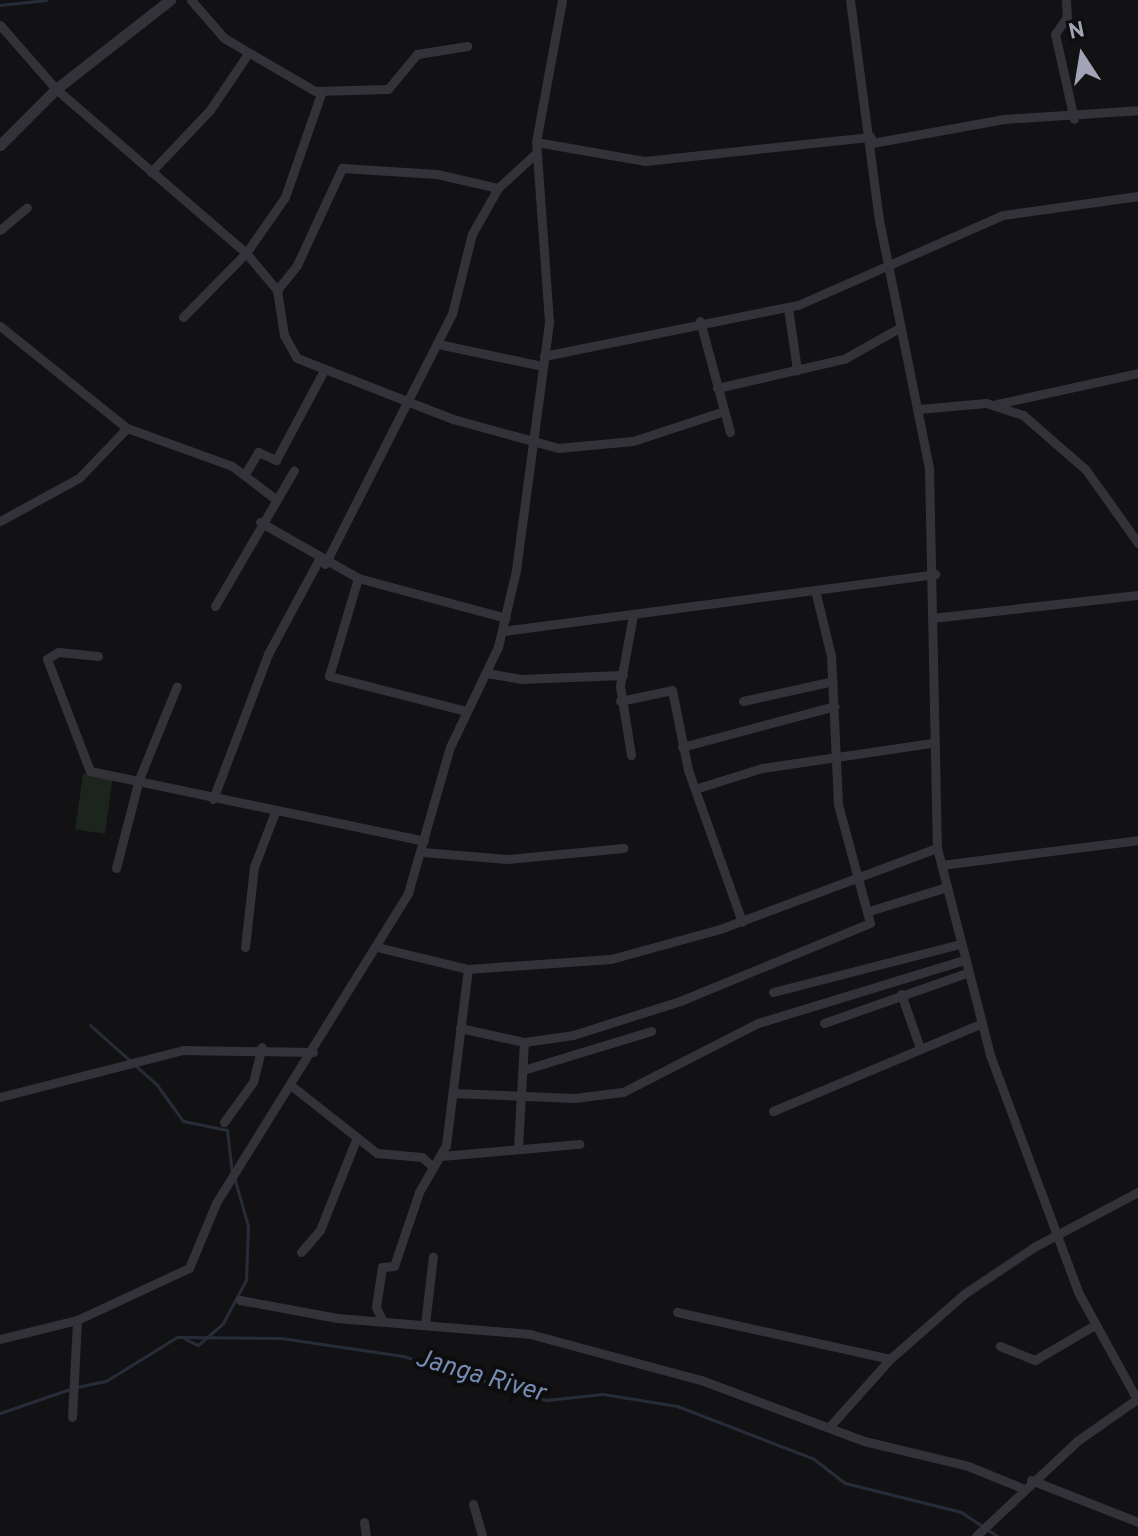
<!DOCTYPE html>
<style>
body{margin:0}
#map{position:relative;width:1138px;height:1536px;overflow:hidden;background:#121214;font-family:Overpass,sans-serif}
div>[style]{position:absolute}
.green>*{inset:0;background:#1c241e;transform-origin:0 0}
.stream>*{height:3px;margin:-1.5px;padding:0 1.5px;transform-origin:1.5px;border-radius:1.5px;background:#272d38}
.minor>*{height:9px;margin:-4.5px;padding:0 4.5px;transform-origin:4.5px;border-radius:4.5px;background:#333239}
.tertiary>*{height:11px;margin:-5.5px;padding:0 5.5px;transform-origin:5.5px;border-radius:5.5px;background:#333239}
span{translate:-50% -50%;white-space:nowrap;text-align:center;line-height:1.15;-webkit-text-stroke:8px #0d0d0e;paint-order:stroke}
.water-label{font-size:26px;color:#758bb4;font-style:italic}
.north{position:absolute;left:1042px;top:16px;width:80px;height:80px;-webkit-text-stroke:6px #0d0d0e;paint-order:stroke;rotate:348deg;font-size:22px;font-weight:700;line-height:32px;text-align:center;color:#a2a4b5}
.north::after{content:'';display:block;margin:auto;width:28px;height:36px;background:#a2a4b5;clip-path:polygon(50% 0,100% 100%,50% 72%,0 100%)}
</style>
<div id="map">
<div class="green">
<i style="left:83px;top:774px;width:30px;height:56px;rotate:8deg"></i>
</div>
<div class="stream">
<i style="left:0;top:5px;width:46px;rotate:-6.2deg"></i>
<i style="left:90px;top:1025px;width:90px;rotate:41.8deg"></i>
<i style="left:157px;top:1085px;width:44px;rotate:54.2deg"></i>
<i style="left:183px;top:1121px;width:45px;rotate:11.6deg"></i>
<i style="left:227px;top:1130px;width:43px;rotate:83.4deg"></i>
<i style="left:185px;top:1339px;width:14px;rotate:25deg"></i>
<i style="left:198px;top:1345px;width:33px;rotate:-41deg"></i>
<i style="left:223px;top:1323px;width:49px;rotate:-61.9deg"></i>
<i style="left:246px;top:1280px;width:54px;rotate:-87.9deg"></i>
<i style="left:248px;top:1226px;width:48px;rotate:-105.8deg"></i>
<i style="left:77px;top:1387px;width:30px;rotate:-12deg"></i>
<i style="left:106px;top:1381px;width:84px;rotate:-31.8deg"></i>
<i style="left:177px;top:1337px;width:104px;rotate:0.6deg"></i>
<i style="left:281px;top:1338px;width:123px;rotate:8.4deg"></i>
<i style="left:403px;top:1356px;width:150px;rotate:17.1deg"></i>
<i style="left:546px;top:1400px;width:57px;rotate:-6deg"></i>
<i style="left:603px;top:1394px;width:75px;rotate:9.2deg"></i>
<i style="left:677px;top:1406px;width:147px;rotate:21.1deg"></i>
<i style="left:814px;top:1459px;width:39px;rotate:38deg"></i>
<i style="left:845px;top:1483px;width:120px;rotate:14deg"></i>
<i style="left:961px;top:1512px;width:43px;rotate:33.7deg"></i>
<i style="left:0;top:1413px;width:74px;rotate:-18.9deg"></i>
</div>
<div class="minor">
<i style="left:191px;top:0;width:50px;rotate:49deg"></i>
<i style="left:224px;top:38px;width:105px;rotate:30.2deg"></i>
<i style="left:315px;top:91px;width:73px;rotate:-1.6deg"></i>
<i style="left:388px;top:89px;width:45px;rotate:-50.4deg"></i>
<i style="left:417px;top:54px;width:51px;rotate:-9.1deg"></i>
<i style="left:850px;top:0;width:222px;rotate:82.5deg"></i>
<i style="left:879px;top:220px;width:254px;rotate:78.6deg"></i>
<i style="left:929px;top:469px;width:379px;rotate:88.8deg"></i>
<i style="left:937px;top:848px;width:214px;rotate:75.6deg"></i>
<i style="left:990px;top:1055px;width:253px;rotate:69.6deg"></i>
<i style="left:1078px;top:1292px;width:124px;rotate:61.2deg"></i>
<i style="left:1066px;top:0;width:17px;rotate:87deg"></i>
<i style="left:1067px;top:17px;width:21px;rotate:125deg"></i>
<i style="left:1055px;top:34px;width:87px;rotate:77.4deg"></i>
<i style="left:0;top:25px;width:85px;rotate:48.8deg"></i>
<i style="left:56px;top:89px;width:251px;rotate:40.8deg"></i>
<i style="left:246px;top:253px;width:48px;rotate:50deg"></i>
<i style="left:277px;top:290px;width:46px;rotate:81.2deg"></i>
<i style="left:284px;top:335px;width:26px;rotate:61deg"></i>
<i style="left:297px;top:358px;width:168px;rotate:21.4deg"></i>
<i style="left:453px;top:419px;width:109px;rotate:15.4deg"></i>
<i style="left:558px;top:448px;width:75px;rotate:-5.3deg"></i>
<i style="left:633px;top:441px;width:96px;rotate:-18.2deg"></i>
<i style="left:536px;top:142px;width:111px;rotate:9.9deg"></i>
<i style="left:645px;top:161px;width:227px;rotate:-6.1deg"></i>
<i style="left:872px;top:143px;width:134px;rotate:-10.3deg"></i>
<i style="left:1004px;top:119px;width:134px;rotate:-3.8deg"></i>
<i style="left:151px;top:172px;width:86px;rotate:-46.4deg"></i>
<i style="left:210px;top:110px;width:66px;rotate:-56.1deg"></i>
<i style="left:0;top:230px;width:35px;rotate:-40deg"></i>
<i style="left:277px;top:290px;width:32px;rotate:-51deg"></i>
<i style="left:297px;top:265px;width:107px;rotate:-65.1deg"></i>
<i style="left:342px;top:168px;width:95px;rotate:3.6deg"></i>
<i style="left:437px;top:174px;width:63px;rotate:12.9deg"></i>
<i style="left:788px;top:308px;width:63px;rotate:81.7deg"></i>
<i style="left:183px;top:317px;width:90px;rotate:-45.5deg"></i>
<i style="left:246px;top:253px;width:68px;rotate:-55.1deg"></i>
<i style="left:285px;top:197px;width:112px;rotate:-70.8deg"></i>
<i style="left:700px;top:321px;width:115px;rotate:74.9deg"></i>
<i style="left:0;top:326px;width:163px;rotate:38.8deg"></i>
<i style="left:127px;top:428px;width:112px;rotate:19.9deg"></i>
<i style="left:232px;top:466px;width:53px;rotate:37.3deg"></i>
<i style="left:438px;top:344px;width:106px;rotate:11.9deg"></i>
<i style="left:544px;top:356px;width:259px;rotate:-11.4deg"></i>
<i style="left:798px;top:305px;width:224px;rotate:-23.7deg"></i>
<i style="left:1003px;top:215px;width:136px;rotate:-8deg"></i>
<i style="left:717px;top:388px;width:130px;rotate:-12.9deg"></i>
<i style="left:844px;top:359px;width:63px;rotate:-29.4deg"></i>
<i style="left:997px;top:404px;width:144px;rotate:-12.4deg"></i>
<i style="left:919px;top:409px;width:67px;rotate:-5.1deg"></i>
<i style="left:986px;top:403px;width:39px;rotate:18deg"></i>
<i style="left:1023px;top:415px;width:84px;rotate:41.1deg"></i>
<i style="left:1086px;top:470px;width:90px;rotate:54.5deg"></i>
<i style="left:245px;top:474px;width:26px;rotate:-59deg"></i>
<i style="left:258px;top:452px;width:20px;rotate:24deg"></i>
<i style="left:276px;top:460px;width:100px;rotate:-61.9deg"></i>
<i style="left:0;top:521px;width:90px;rotate:-28.6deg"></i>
<i style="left:79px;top:478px;width:69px;rotate:-46.2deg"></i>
<i style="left:260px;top:522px;width:113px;rotate:29.7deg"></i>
<i style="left:358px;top:578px;width:153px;rotate:15.1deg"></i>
<i style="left:325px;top:564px;width:280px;rotate:-63.1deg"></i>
<i style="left:452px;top:314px;width:82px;rotate:-76deg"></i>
<i style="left:472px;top:234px;width:53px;rotate:-60.5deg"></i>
<i style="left:498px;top:188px;width:52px;rotate:-42.6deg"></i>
<i style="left:358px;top:578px;width:102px;rotate:106.5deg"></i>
<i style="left:329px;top:676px;width:141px;rotate:14.3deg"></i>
<i style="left:215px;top:606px;width:157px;rotate:-59.8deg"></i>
<i style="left:932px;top:618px;width:207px;rotate:-6.4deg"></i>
<i style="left:503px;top:631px;width:436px;rotate:-7.5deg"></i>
<i style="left:98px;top:656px;width:40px;rotate:-174.3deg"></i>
<i style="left:58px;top:652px;width:13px;rotate:148deg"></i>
<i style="left:47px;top:659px;width:120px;rotate:69deg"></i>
<i style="left:90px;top:771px;width:341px;rotate:11.8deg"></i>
<i style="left:487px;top:673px;width:34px;rotate:10deg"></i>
<i style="left:520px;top:679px;width:103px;rotate:-2.2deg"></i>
<i style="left:620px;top:701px;width:53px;rotate:-11.9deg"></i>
<i style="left:672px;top:690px;width:82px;rotate:78.7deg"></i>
<i style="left:688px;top:770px;width:161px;rotate:70.4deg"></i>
<i style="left:743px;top:701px;width:92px;rotate:-12.5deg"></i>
<i style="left:682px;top:747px;width:158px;rotate:-15deg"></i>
<i style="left:631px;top:755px;width:70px;rotate:-99.1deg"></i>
<i style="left:620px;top:686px;width:72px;rotate:-79.6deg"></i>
<i style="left:698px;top:788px;width:67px;rotate:-17.4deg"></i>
<i style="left:762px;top:768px;width:172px;rotate:-8.4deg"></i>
<i style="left:213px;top:799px;width:155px;rotate:-69.2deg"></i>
<i style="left:268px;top:654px;width:106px;rotate:-61.7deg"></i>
<i style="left:422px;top:852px;width:85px;rotate:4.7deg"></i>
<i style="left:507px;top:859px;width:117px;rotate:-5.4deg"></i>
<i style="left:941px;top:865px;width:199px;rotate:-7.2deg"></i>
<i style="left:116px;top:868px;width:92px;rotate:-75.5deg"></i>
<i style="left:139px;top:779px;width:100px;rotate:-67.8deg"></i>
<i style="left:869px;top:911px;width:82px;rotate:-17.1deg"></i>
<i style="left:245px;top:947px;width:81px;rotate:-83.6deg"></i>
<i style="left:254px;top:867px;width:59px;rotate:-69.1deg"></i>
<i style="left:377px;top:947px;width:94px;rotate:13.6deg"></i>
<i style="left:468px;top:969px;width:143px;rotate:-4deg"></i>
<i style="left:611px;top:959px;width:113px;rotate:-15.4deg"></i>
<i style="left:720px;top:929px;width:232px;rotate:-20.5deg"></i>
<i style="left:773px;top:992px;width:193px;rotate:-14.4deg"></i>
<i style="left:901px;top:994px;width:57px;rotate:70.6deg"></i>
<i style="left:824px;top:1023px;width:151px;rotate:-19.3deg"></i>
<i style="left:460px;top:1028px;width:66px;rotate:12.3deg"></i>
<i style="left:524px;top:1042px;width:49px;rotate:-8.1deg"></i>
<i style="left:573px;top:1035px;width:112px;rotate:-17.6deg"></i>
<i style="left:680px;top:1001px;width:205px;rotate:-22.3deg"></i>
<i style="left:870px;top:923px;width:123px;rotate:-105.1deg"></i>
<i style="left:838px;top:804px;width:148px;rotate:-92.7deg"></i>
<i style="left:831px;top:656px;width:68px;rotate:-103.6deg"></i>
<i style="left:523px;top:1070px;width:134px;rotate:-16.9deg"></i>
<i style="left:293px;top:1087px;width:107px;rotate:38.2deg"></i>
<i style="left:377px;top:1153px;width:45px;rotate:5.1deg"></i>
<i style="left:422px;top:1157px;width:15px;rotate:42deg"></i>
<i style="left:453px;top:1093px;width:121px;rotate:2.4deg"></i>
<i style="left:574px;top:1098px;width:49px;rotate:-7deg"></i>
<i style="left:623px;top:1092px;width:152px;rotate:-27.1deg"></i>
<i style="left:758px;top:1023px;width:215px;rotate:-17deg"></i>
<i style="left:0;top:1097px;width:189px;rotate:-14.4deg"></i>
<i style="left:183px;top:1050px;width:130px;rotate:0.9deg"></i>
<i style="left:773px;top:1111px;width:225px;rotate:-22.8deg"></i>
<i style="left:224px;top:1122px;width:49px;rotate:-54.1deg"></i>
<i style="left:253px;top:1082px;width:36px;rotate:-76deg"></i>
<i style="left:518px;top:1148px;width:106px;rotate:-86.8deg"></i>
<i style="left:441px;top:1156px;width:139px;rotate:-5deg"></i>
<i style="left:301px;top:1252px;width:29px;rotate:-49deg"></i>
<i style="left:320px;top:1230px;width:100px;rotate:-68.3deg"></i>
<i style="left:240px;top:1300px;width:99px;rotate:10.5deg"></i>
<i style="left:337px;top:1318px;width:194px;rotate:4.7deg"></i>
<i style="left:530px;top:1334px;width:177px;rotate:15.1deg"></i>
<i style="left:701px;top:1380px;width:174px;rotate:20.5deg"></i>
<i style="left:864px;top:1441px;width:107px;rotate:13.5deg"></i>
<i style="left:968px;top:1466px;width:58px;rotate:22.2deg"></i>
<i style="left:677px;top:1312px;width:218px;rotate:12.4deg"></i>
<i style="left:382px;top:1320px;width:14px;rotate:-115deg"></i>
<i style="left:376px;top:1307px;width:40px;rotate:-81.5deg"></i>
<i style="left:382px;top:1267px;width:12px;rotate:-5deg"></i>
<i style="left:394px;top:1266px;width:78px;rotate:-71.3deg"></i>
<i style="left:419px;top:1192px;width:54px;rotate:-60.1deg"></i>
<i style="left:446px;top:1145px;width:177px;rotate:-82.9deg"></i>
<i style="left:425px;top:1324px;width:68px;rotate:-83.3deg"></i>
<i style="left:0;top:1339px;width:79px;rotate:-13.9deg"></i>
<i style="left:77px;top:1320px;width:123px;rotate:-24.9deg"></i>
<i style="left:189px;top:1268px;width:70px;rotate:-67.4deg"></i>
<i style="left:216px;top:1203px;width:365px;rotate:-58.2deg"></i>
<i style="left:408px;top:893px;width:152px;rotate:-74deg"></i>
<i style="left:450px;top:747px;width:111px;rotate:-64.4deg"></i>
<i style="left:498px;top:647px;width:79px;rotate:-76.8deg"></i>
<i style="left:516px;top:570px;width:250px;rotate:-82.4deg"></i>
<i style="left:549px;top:322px;width:180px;rotate:-94.1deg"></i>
<i style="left:536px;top:142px;width:144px;rotate:-79.6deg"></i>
<i style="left:1000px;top:1346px;width:38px;rotate:22deg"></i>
<i style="left:1035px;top:1360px;width:67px;rotate:-30.4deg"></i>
<i style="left:72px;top:1417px;width:97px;rotate:-87deg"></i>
<i style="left:831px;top:1425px;width:89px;rotate:-48.2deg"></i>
<i style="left:890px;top:1359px;width:98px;rotate:-41.3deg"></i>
<i style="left:964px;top:1294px;width:84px;rotate:-33.9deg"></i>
<i style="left:1034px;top:1247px;width:118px;rotate:-27.9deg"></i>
<i style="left:1031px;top:1480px;width:115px;rotate:21.4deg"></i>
<i style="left:473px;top:1504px;width:33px;rotate:74deg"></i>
<i style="left:364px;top:1522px;width:14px;rotate:82deg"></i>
<i style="left:976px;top:1536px;width:139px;rotate:-43.2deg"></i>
<i style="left:1077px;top:1441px;width:73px;rotate:-35deg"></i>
</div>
<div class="tertiary">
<i style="left:0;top:145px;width:79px;rotate:-45deg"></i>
<i style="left:56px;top:89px;width:145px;rotate:-38deg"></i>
</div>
<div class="water-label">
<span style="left:480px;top:1377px;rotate:16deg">Janga River</span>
</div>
<div class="north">N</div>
</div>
